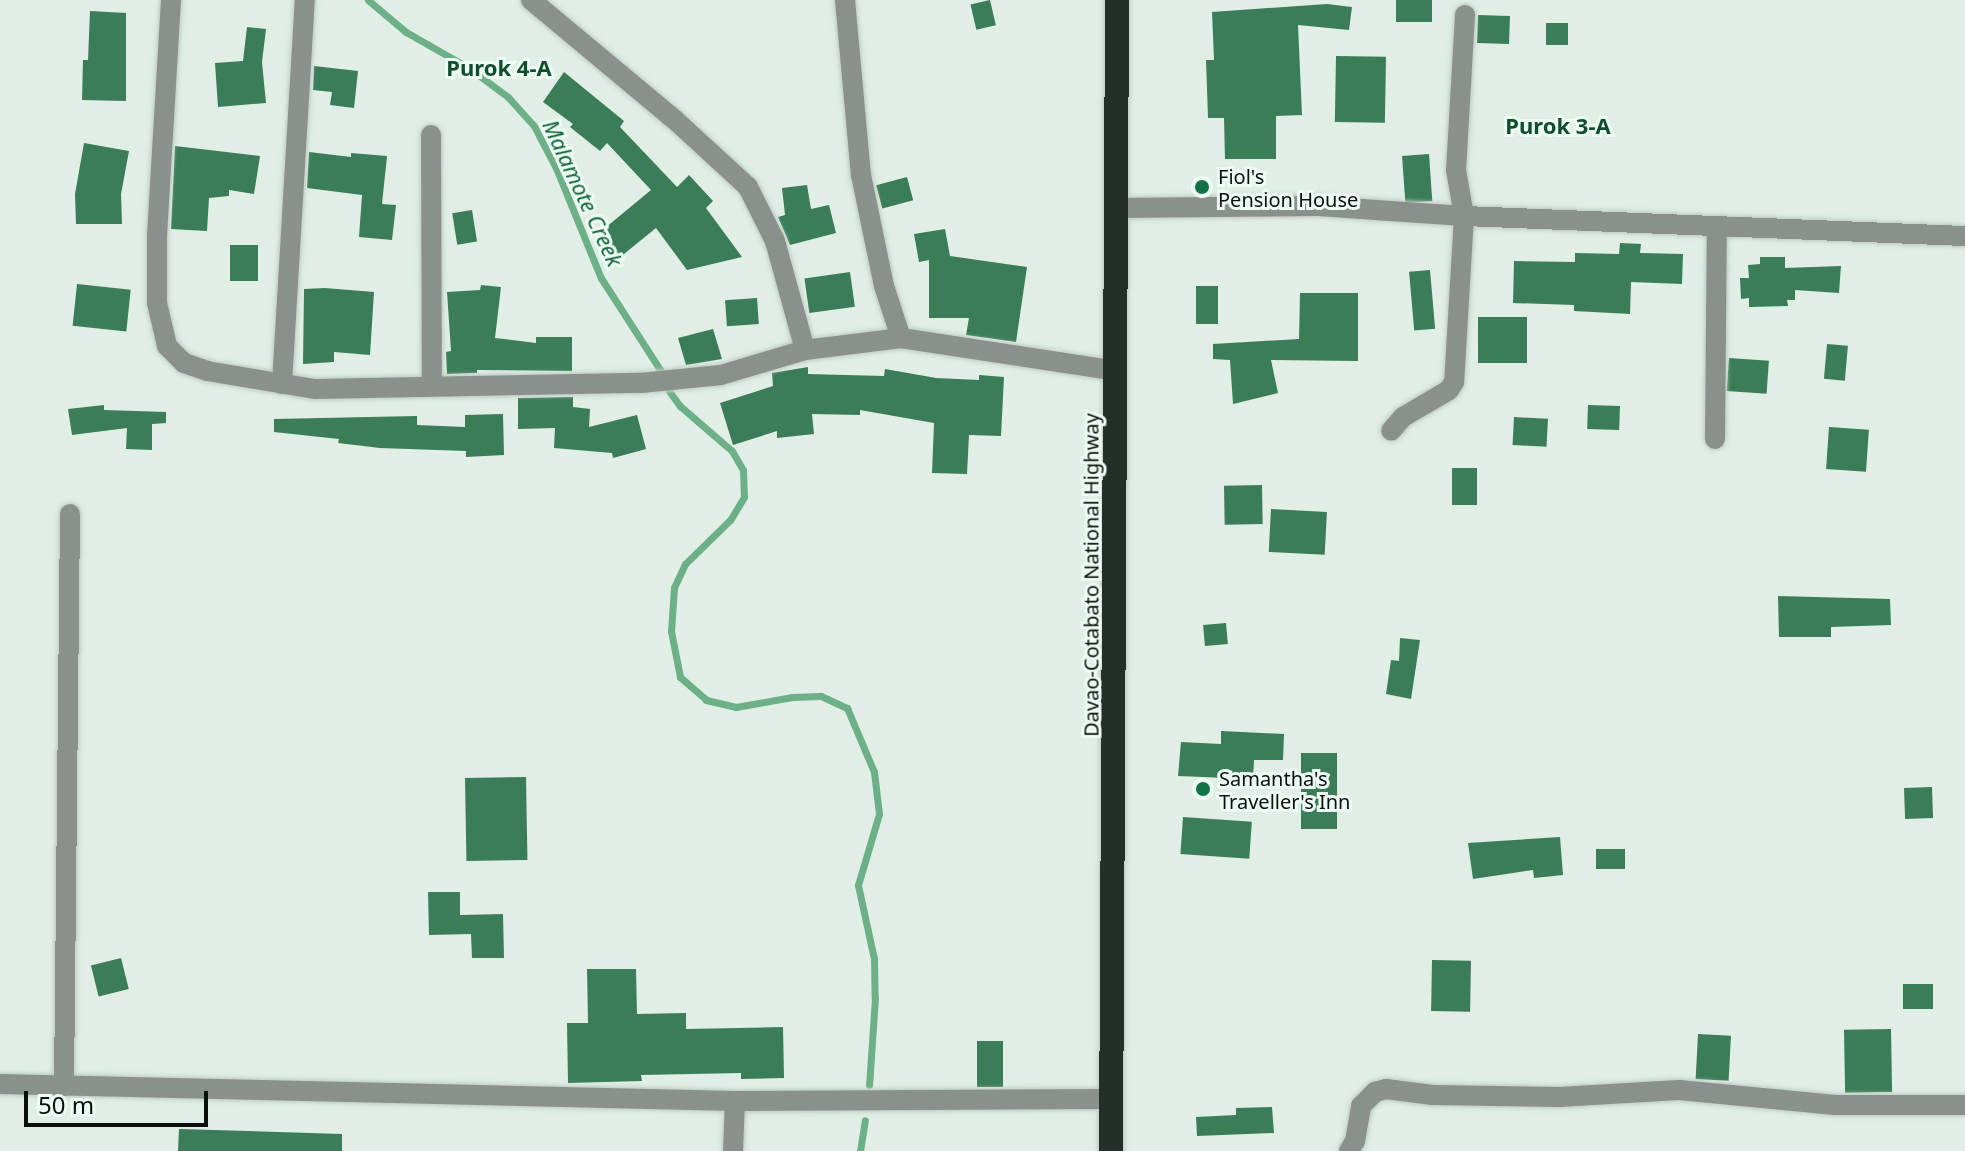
<!DOCTYPE html>
<style>
body{margin:0}
#map{position:relative;width:1965px;height:1151px;overflow:hidden;background:#e0eee5;font-family:"Noto Sans",sans-serif}
div>[style]{position:absolute}
.stream>*{height:7px;margin:-3.5px;padding:0 3.5px;transform-origin:3.5px;border-radius:3.5px;background:#6db088}
.building>*{inset:0;background:#3a7d58;transform-origin:0 0}
.roads{filter:drop-shadow(0 0 2px #becac2) drop-shadow(0 0 2px #becac2)}
.minor>*{height:20px;margin:-10px;padding:0 10px;transform-origin:10px;border-radius:10px;background:#8a908c}
.highway>*{height:24px;margin:-12px;padding:0 12px;transform-origin:12px;border-radius:12px;background:#242f28}
.dots>*{width:22px;height:22px;translate:-50% -50%;box-sizing:border-box;border:4px solid #edfcf2;border-radius:50%}
span{translate:-50% -50%;white-space:nowrap;text-align:center;line-height:1.15;-webkit-text-stroke:6px #edfcf2;paint-order:stroke}
.poi-label{font-size:20px;color:#0b100d}
.left{translate:0 -50%;text-align:left}
.street-label{font-size:20px;color:#0b100d}
.neighbourhood-label{font-size:22px;color:#0f4d2f;font-weight:700}
.water-label{font-size:22px;color:#14633d;font-style:italic}
.scale{position:absolute;left:24px;top:1091px;width:184px;height:36px;box-sizing:border-box;border:4px solid #0b100d;border-top:0;padding-left:10px;font-size:24px;line-height:28px;white-space:nowrap;color:#0b100d;-webkit-text-stroke:6px #edfcf2;paint-order:stroke}
</style>
<div id="map">
<div class="stream">
<i style="left:368px;top:0;width:50px;rotate:40.1deg"></i>
<i style="left:406px;top:32px;width:73px;rotate:29.7deg"></i>
<i style="left:469px;top:68px;width:49px;rotate:36.6deg"></i>
<i style="left:508px;top:97px;width:39px;rotate:48deg"></i>
<i style="left:534px;top:126px;width:47px;rotate:62.4deg"></i>
<i style="left:556px;top:168px;width:119px;rotate:67.8deg"></i>
<i style="left:601px;top:278px;width:111px;rotate:57.2deg"></i>
<i style="left:669px;top:391px;width:19px;rotate:54deg"></i>
<i style="left:680px;top:406px;width:69px;rotate:40.9deg"></i>
<i style="left:732px;top:451px;width:22px;rotate:60deg"></i>
<i style="left:743px;top:470px;width:27px;rotate:88deg"></i>
<i style="left:744px;top:497px;width:27px;rotate:121deg"></i>
<i style="left:730px;top:520px;width:63px;rotate:135.6deg"></i>
<i style="left:685px;top:564px;width:26px;rotate:115deg"></i>
<i style="left:674px;top:588px;width:43px;rotate:94deg"></i>
<i style="left:671px;top:631px;width:47px;rotate:78.9deg"></i>
<i style="left:680px;top:677px;width:35px;rotate:41deg"></i>
<i style="left:706px;top:700px;width:31px;rotate:13deg"></i>
<i style="left:736px;top:707px;width:57px;rotate:-10.1deg"></i>
<i style="left:792px;top:697px;width:29px;rotate:-2deg"></i>
<i style="left:821px;top:696px;width:29px;rotate:25deg"></i>
<i style="left:847px;top:708px;width:69px;rotate:67.1deg"></i>
<i style="left:874px;top:772px;width:42px;rotate:83.2deg"></i>
<i style="left:879px;top:814px;width:74px;rotate:106.5deg"></i>
<i style="left:858px;top:885px;width:76px;rotate:77.8deg"></i>
<i style="left:874px;top:959px;width:39px;rotate:89deg"></i>
<i style="left:875px;top:998px;width:87px;rotate:93.9deg"></i>
<i style="left:860px;top:1151px;width:31px;rotate:-81deg"></i>
</div>
<div class="building">
<i style="left:990px;top:0;width:26px;height:20px;rotate:77deg"></i>
<i style="left:1396px;top:0;width:36px;height:22px"></i>
<i style="clip-path:polygon(1327px 4px,1352px 7px,1349px 30px,1298px 25px,1302px 115px,1276px 116px,1276px 159px,1225px 159px,1224px 118px,1208px 118px,1206px 60px,1214px 60px,1212px 12px)"></i>
<i style="clip-path:polygon(90px 11px,126px 13px,126px 101px,82px 100px,83px 60px,88px 60px)"></i>
<i style="left:1478px;top:15px;width:32px;height:28px;rotate:2deg"></i>
<i style="left:1546px;top:23px;width:22px;height:22px"></i>
<i style="clip-path:polygon(247px 27px,266px 29px,262px 62px,266px 103px,218px 107px,215px 63px,243px 61px)"></i>
<i style="left:1336px;top:56px;width:50px;height:66px;rotate:1deg"></i>
<i style="clip-path:polygon(314px 66px,358px 71px,354px 108px,330px 105px,332px 92px,313px 90px)"></i>
<i style="clip-path:polygon(564px 72px,624px 121px,620px 127px,677px 187px,689px 175px,713px 201px,706px 208px,742px 257px,687px 270px,656px 228px,619px 258px,599px 233px,651px 190px,607px 143px,600px 151px,570px 127px,573px 124px,543px 102px)"></i>
<i style="clip-path:polygon(84px 143px,129px 151px,121px 194px,122px 224px,76px 224px,75px 194px)"></i>
<i style="clip-path:polygon(175px 146px,260px 156px,254px 194px,229px 190px,229px 196px,209px 198px,207px 231px,171px 229px)"></i>
<i style="clip-path:polygon(309px 152px,351px 157px,351px 153px,387px 156px,382px 204px,396px 205px,392px 240px,359px 237px,362px 195px,307px 188px)"></i>
<i style="left:1429px;top:154px;width:47px;height:27px;rotate:86deg"></i>
<i style="left:907px;top:177px;width:24px;height:32px;rotate:75deg"></i>
<i style="clip-path:polygon(807px 185px,811px 209px,829px 205px,836px 233px,790px 245px,778px 217px,785px 215px,782px 188px)"></i>
<i style="left:472px;top:210px;width:32px;height:20px;rotate:81deg"></i>
<i style="clip-path:polygon(945px 229px,950px 256px,1027px 267px,1016px 342px,966px 335px,969px 318px,929px 318px,929px 260px,919px 262px,914px 234px)"></i>
<i style="clip-path:polygon(1620px 243px,1641px 244px,1640px 253px,1683px 254px,1682px 284px,1631px 282px,1630px 314px,1574px 311px,1574px 305px,1513px 303px,1514px 261px,1575px 262px,1575px 253px,1619px 254px)"></i>
<i style="left:230px;top:245px;width:28px;height:36px"></i>
<i style="clip-path:polygon(1760px 257px,1785px 257px,1785px 268px,1841px 266px,1839px 293px,1795px 290px,1795px 300px,1787px 300px,1788px 306px,1749px 307px,1749px 298px,1741px 299px,1740px 278px,1749px 278px,1748px 265px,1760px 264px)"></i>
<i style="left:1430px;top:270px;width:59px;height:21px;rotate:85deg"></i>
<i style="left:850px;top:272px;width:35px;height:46px;rotate:82deg"></i>
<i style="left:77px;top:284px;width:54px;height:42px;rotate:6deg"></i>
<i style="clip-path:polygon(481px 285px,501px 287px,495px 338px,536px 343px,536px 337px,572px 337px,572px 371px,477px 370px,477px 373px,447px 374px,446px 352px,451px 351px,447px 292px,480px 290px)"></i>
<i style="left:1196px;top:286px;width:22px;height:38px"></i>
<i style="clip-path:polygon(325px 288px,374px 292px,370px 355px,334px 352px,334px 362px,303px 364px,304px 289px)"></i>
<i style="clip-path:polygon(1300px 293px,1358px 293px,1358px 361px,1271px 360px,1278px 393px,1233px 404px,1230px 360px,1213px 359px,1213px 344px,1299px 339px)"></i>
<i style="left:757px;top:298px;width:26px;height:32px;rotate:86deg"></i>
<i style="left:1478px;top:317px;width:49px;height:46px"></i>
<i style="clip-path:polygon(713px 329px,722px 359px,686px 365px,678px 338px)"></i>
<i style="left:1827px;top:344px;width:21px;height:35px;rotate:5deg"></i>
<i style="left:1729px;top:358px;width:40px;height:33px;rotate:4deg"></i>
<i style="clip-path:polygon(808px 367px,808px 374px,884px 376px,885px 369px,936px 378px,979px 380px,979px 375px,1004px 377px,1001px 436px,969px 435px,967px 474px,932px 473px,934px 423px,860px 410px,860px 415px,812px 414px,814px 434px,777px 438px,777px 431px,733px 445px,720px 403px,773px 386px,772px 373px)"></i>
<i style="clip-path:polygon(573px 397px,573px 407px,590px 409px,589px 427px,637px 415px,646px 449px,613px 458px,612px 453px,554px 448px,555px 428px,518px 429px,518px 398px)"></i>
<i style="clip-path:polygon(104px 405px,104px 410px,166px 412px,166px 423px,152px 424px,152px 450px,126px 449px,127px 428px,72px 435px,68px 409px)"></i>
<i style="left:1588px;top:405px;width:32px;height:24px;rotate:2deg"></i>
<i style="clip-path:polygon(503px 414px,504px 455px,466px 457px,466px 451px,380px 448px,338px 443px,339px 439px,274px 432px,274px 419px,417px 416px,417px 425px,465px 427px,465px 415px)"></i>
<i style="left:1514px;top:417px;width:34px;height:28px;rotate:3deg"></i>
<i style="left:1829px;top:427px;width:40px;height:42px;rotate:4deg"></i>
<i style="left:1452px;top:468px;width:25px;height:37px"></i>
<i style="left:1262px;top:485px;width:39px;height:38px;rotate:89deg"></i>
<i style="left:1271px;top:509px;width:56px;height:43px;rotate:3deg"></i>
<i style="clip-path:polygon(1778px 596px,1890px 599px,1891px 625px,1831px 627px,1831px 637px,1779px 637px)"></i>
<i style="left:1226px;top:623px;width:21px;height:23px;rotate:85deg"></i>
<i style="clip-path:polygon(1400px 638px,1420px 640px,1411px 699px,1386px 694px,1391px 660px,1399px 661px)"></i>
<i style="clip-path:polygon(1221px 731px,1284px 734px,1283px 760px,1254px 760px,1253px 779px,1178px 776px,1181px 742px,1221px 744px)"></i>
<i style="left:1301px;top:753px;width:36px;height:76px"></i>
<i style="left:526px;top:777px;width:83px;height:61px;rotate:89deg"></i>
<i style="left:1932px;top:787px;width:31px;height:28px;rotate:88deg"></i>
<i style="left:1183px;top:817px;width:69px;height:37px;rotate:4deg"></i>
<i style="clip-path:polygon(1560px 837px,1563px 875px,1534px 878px,1533px 870px,1473px 879px,1468px 843px)"></i>
<i style="left:1596px;top:849px;width:29px;height:20px"></i>
<i style="clip-path:polygon(428px 892px,460px 892px,460px 915px,503px 914px,504px 958px,472px 958px,471px 934px,429px 935px)"></i>
<i style="left:121px;top:958px;width:32px;height:31px;rotate:76deg"></i>
<i style="left:1432px;top:960px;width:39px;height:51px;rotate:1deg"></i>
<i style="clip-path:polygon(587px 969px,636px 969px,637px 1014px,686px 1013px,686px 1029px,783px 1027px,784px 1078px,741px 1079px,741px 1073px,641px 1075px,642px 1081px,568px 1083px,567px 1023px,588px 1023px)"></i>
<i style="left:1903px;top:984px;width:30px;height:25px"></i>
<i style="left:1891px;top:1029px;width:63px;height:47px;rotate:89deg"></i>
<i style="left:1698px;top:1034px;width:33px;height:45px;rotate:3deg"></i>
<i style="left:977px;top:1041px;width:26px;height:46px"></i>
<i style="clip-path:polygon(1272px 1107px,1274px 1133px,1197px 1136px,1196px 1117px,1236px 1115px,1236px 1108px)"></i>
<i style="clip-path:polygon(179px 1129px,342px 1134px,342px 1151px,178px 1151px)"></i>
</div>
<div class="roads">
<div class="minor">
<i style="left:171px;top:0;width:237px;rotate:93.4deg"></i>
<i style="left:157px;top:237px;width:66px;rotate:90deg"></i>
<i style="left:157px;top:303px;width:44px;rotate:76.9deg"></i>
<i style="left:167px;top:346px;width:24px;rotate:45deg"></i>
<i style="left:184px;top:363px;width:24px;rotate:19deg"></i>
<i style="left:207px;top:371px;width:109px;rotate:9.5deg"></i>
<i style="left:315px;top:389px;width:326px;rotate:-1.1deg"></i>
<i style="left:641px;top:383px;width:80px;rotate:-5.7deg"></i>
<i style="left:721px;top:375px;width:88px;rotate:-16.6deg"></i>
<i style="left:805px;top:350px;width:97px;rotate:-7.1deg"></i>
<i style="left:901px;top:338px;width:218px;rotate:8.7deg"></i>
<i style="left:531px;top:0;width:186px;rotate:39.8deg"></i>
<i style="left:674px;top:119px;width:100px;rotate:42.6deg"></i>
<i style="left:748px;top:187px;width:60px;rotate:63.4deg"></i>
<i style="left:775px;top:241px;width:113px;rotate:74.6deg"></i>
<i style="left:845px;top:0;width:176px;rotate:84.8deg"></i>
<i style="left:861px;top:175px;width:113px;rotate:78.3deg"></i>
<i style="left:884px;top:286px;width:55px;rotate:71.9deg"></i>
<i style="left:1465px;top:15px;width:155px;rotate:93.3deg"></i>
<i style="left:1456px;top:170px;width:47px;rotate:80.1deg"></i>
<i style="left:1464px;top:216px;width:501px;rotate:2.29deg"></i>
<i style="left:431px;top:135px;width:251px;rotate:89.8deg"></i>
<i style="left:1116px;top:208px;width:202px;rotate:-0.6deg"></i>
<i style="left:1318px;top:206px;width:146px;rotate:3.9deg"></i>
<i style="left:1464px;top:216px;width:166px;rotate:93.4deg"></i>
<i style="left:1454px;top:382px;width:9px;rotate:122deg"></i>
<i style="left:1449px;top:390px;width:53px;rotate:149.6deg"></i>
<i style="left:1403px;top:417px;width:18px;rotate:131deg"></i>
<i style="left:282px;top:384px;width:385px;rotate:-86.6deg"></i>
<i style="left:1715px;top:439px;width:212px;rotate:-89.5deg"></i>
<i style="left:0;top:1084px;width:735px;rotate:1.32deg"></i>
<i style="left:735px;top:1101px;width:376px;rotate:-0.3deg"></i>
<i style="left:64px;top:1086px;width:572px;rotate:-89.4deg"></i>
<i style="left:733px;top:1151px;width:50px;rotate:-87.7deg"></i>
<i style="left:1349px;top:1151px;width:12px;rotate:-59deg"></i>
<i style="left:1355px;top:1141px;width:36px;rotate:-80deg"></i>
<i style="left:1361px;top:1106px;width:20px;rotate:-45deg"></i>
<i style="left:1375px;top:1092px;width:11px;rotate:-15deg"></i>
<i style="left:1386px;top:1089px;width:47px;rotate:7.3deg"></i>
<i style="left:1433px;top:1095px;width:126px;rotate:0.9deg"></i>
<i style="left:1559px;top:1097px;width:120px;rotate:-3.3deg"></i>
<i style="left:1679px;top:1090px;width:157px;rotate:5.5deg"></i>
<i style="left:1835px;top:1105px;width:130px"></i>
</div>
<div class="highway">
<i style="left:1111px;top:1151px;width:1151px;rotate:-89.7deg"></i>
</div>
</div>
<div class="dots">
<i style="left:1202px;top:187px;background:#137146"></i>
<i style="left:1203px;top:789px;background:#137146"></i>
</div>
<div class="poi-label">
<span class="left" style="left:1218px;top:188px">Fiol's<br>Pension House</span>
<span class="left" style="left:1219px;top:790px">Samantha's<br>Traveller's Inn</span>
</div>
<div class="street-label">
<span style="left:1091px;top:575px;rotate:-90deg">Davao-Cotabato National Highway</span>
</div>
<div class="neighbourhood-label">
<span style="left:499px;top:68px">Purok 4-A</span>
<span style="left:1558px;top:126px">Purok 3-A</span>
</div>
<div class="water-label">
<span style="left:583px;top:193px;rotate:65deg">Malamote Creek</span>
</div>
<div class="scale">50 m</div>
</div>
